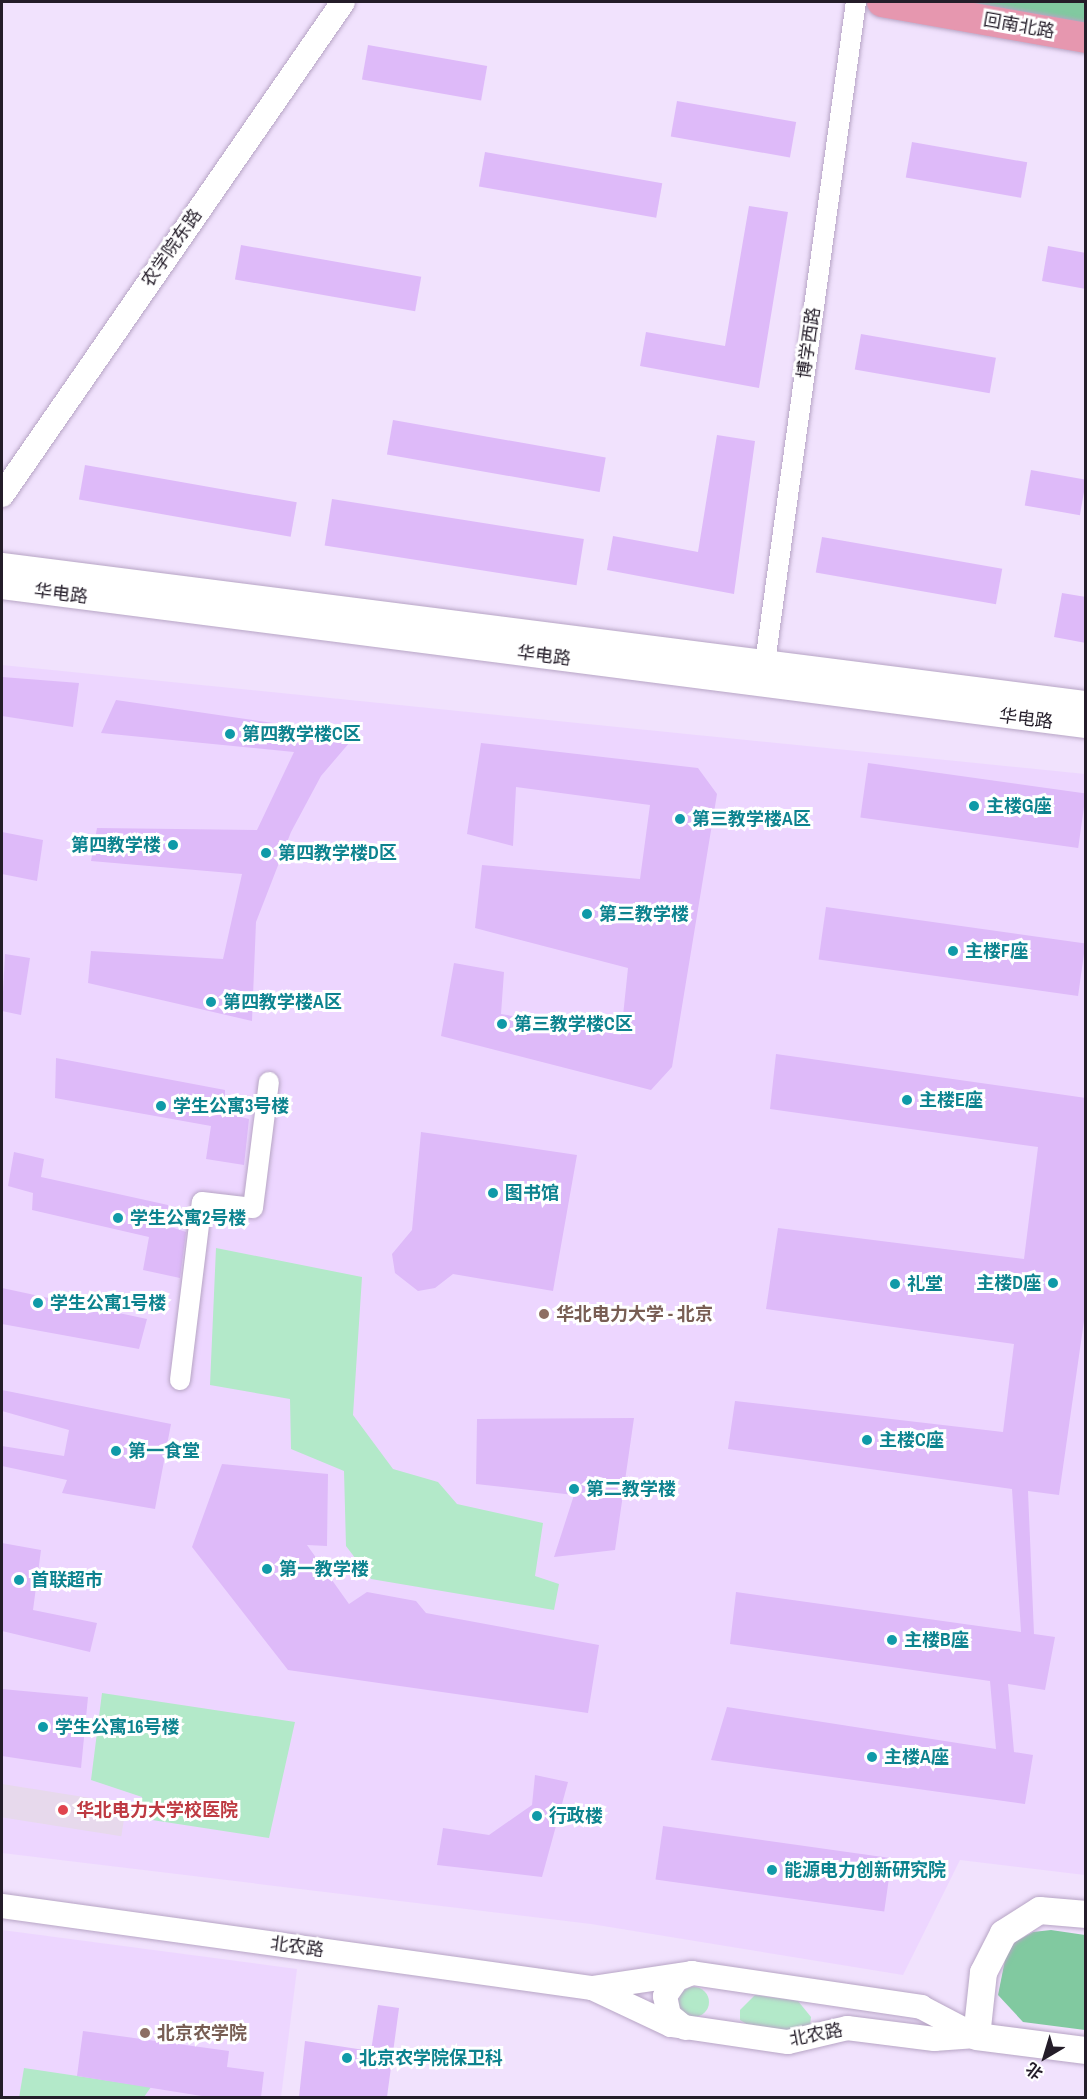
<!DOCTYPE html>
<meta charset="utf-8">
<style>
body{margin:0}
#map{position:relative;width:1087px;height:2099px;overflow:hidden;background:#f1e2fd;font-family:"Archivo Narrow","Noto Sans SC",sans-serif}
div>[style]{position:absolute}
.built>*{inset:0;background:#edd6ff}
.medical>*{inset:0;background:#e7d9ec;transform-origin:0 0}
.green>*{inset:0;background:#b3e9c9}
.round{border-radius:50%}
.forest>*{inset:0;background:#81c9a0}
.building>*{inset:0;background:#debaf9;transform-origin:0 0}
.roads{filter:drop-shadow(0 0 2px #b7a5c5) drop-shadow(0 0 2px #b7a5c5)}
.minor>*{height:20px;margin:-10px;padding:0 10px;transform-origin:10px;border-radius:10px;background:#fff}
.tertiary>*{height:24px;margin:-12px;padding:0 12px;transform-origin:12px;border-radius:12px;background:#fff}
.secondary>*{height:27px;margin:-13.5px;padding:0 13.5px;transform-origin:13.5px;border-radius:13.5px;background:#fff}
.primary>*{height:30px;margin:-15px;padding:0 15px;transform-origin:15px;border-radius:15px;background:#e697af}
.dots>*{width:16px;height:16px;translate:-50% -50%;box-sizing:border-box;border:3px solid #fff;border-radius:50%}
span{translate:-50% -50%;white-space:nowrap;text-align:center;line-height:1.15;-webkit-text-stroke:6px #fff;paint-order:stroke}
.street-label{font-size:18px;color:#241d29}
.culture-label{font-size:18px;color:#0d838f;font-weight:700}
.left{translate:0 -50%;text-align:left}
.right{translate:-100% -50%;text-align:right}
.education-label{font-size:18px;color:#785e54;font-weight:700}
.health-label{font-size:18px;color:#be3a42;font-weight:700}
.frame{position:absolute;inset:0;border:3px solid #241d29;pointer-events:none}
.north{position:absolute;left:1015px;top:2027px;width:60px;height:60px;-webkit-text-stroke:4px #fff;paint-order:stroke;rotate:218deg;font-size:16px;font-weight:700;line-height:24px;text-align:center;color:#241d29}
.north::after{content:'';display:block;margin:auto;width:21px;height:27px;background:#241d29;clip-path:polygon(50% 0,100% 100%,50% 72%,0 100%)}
</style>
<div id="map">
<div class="built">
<i style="clip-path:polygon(2px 665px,1085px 774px,1085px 1875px,960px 1860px,903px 1975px,591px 1924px,2px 1853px)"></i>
<i style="clip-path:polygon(2px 1930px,297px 1969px,281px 2097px,2px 2098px)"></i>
</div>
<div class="medical">
<i style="left:2px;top:1784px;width:126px;height:33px;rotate:9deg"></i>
</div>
<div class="green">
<i style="clip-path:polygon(216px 1248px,362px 1277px,353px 1415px,393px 1469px,438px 1482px,457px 1504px,543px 1523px,535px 1576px,559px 1584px,554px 1610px,371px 1579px,346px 1546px,344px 1471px,291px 1449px,290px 1399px,210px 1385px)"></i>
<i style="clip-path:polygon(102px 1693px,295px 1722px,269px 1838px,139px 1818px,142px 1797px,91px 1780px)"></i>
<i class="round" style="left:679px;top:1987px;width:30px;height:30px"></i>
<i style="clip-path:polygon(755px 1995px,798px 2001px,811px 2017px,810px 2025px,793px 2034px,750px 2026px,740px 2020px,740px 2010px)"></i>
<i style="clip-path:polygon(24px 2068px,151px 2087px,144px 2097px,19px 2098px)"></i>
</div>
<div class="forest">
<i style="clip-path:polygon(950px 2px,1085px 2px,1085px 26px)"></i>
<i style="clip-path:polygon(1051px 1930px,1085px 1935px,1085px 2030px,1023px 2022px,998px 1995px,1006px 1955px,1015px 1942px,1033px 1932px)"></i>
</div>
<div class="building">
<i style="left:368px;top:45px;width:121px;height:35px;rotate:10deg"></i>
<i style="left:677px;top:101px;width:121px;height:36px;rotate:10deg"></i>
<i style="left:912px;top:142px;width:117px;height:36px;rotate:10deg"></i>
<i style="left:485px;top:152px;width:180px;height:35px;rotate:10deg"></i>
<i style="clip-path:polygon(749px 206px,788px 212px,759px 388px,640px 366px,646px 332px,725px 346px)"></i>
<i style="left:241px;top:245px;width:183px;height:35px;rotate:10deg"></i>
<i style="clip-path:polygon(1048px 246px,1086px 253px,1086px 289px,1042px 281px)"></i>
<i style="left:861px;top:334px;width:137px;height:36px;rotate:10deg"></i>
<i style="left:393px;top:420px;width:216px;height:35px;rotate:10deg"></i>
<i style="clip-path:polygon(717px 435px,755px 441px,734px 594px,607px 570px,613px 536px,698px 552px)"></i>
<i style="left:85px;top:465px;width:215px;height:35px;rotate:10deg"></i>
<i style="left:1031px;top:470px;width:56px;height:36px;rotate:10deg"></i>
<i style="left:332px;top:499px;width:255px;height:47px;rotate:9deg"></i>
<i style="left:822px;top:537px;width:183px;height:36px;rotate:10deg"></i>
<i style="clip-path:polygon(1062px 593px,1086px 597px,1086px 643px,1054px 637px)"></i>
<i style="clip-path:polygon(2px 677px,79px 683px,73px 727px,2px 716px)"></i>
<i style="clip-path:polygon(116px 700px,356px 735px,321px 776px,291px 832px,256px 922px,252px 1021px,88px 983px,91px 951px,223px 959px,242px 874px,91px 861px,97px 828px,257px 830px,294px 752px,101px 733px)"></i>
<i style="clip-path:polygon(481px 743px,698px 768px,717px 794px,672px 1067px,651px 1090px,441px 1036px,454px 963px,504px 972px,501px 1014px,621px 1035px,628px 968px,475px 928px,482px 865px,640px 879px,650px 805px,516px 787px,513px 846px,467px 834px)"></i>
<i style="left:868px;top:763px;width:220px;height:55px;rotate:8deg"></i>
<i style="clip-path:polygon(2px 832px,43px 840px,37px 881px,2px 874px)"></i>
<i style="left:826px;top:907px;width:262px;height:53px;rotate:8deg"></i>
<i style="clip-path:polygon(5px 954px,30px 958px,21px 1015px,2px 1011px)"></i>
<i style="clip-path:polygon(776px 1054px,1086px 1098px,1086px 1307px,1059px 1495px,1028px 1491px,1034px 1634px,1055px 1637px,1045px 1690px,1008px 1684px,1014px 1752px,1033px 1755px,1025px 1804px,711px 1760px,727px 1707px,996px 1749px,990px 1681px,730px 1644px,736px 1592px,1021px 1632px,1012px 1489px,728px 1449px,735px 1401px,1003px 1432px,1014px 1344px,766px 1309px,778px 1228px,1024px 1259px,1038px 1147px,770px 1109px)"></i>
<i style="clip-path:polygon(56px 1058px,225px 1090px,225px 1113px,249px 1119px,244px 1165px,206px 1159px,211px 1126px,55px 1098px)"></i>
<i style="clip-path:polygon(421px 1132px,577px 1155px,553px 1291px,453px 1274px,435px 1288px,418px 1291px,395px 1273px,392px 1254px,412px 1230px)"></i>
<i style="clip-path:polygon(14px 1152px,44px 1159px,41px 1177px,168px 1205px,168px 1226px,186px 1232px,180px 1278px,143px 1270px,149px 1237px,32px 1210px,33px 1193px,8px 1186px)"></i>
<i style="clip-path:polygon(2px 1288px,147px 1319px,139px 1349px,2px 1324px)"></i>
<i style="clip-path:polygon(2px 1390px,171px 1424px,155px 1509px,62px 1493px,67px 1480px,2px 1466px,2px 1446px,64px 1456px,69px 1430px,2px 1411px)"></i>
<i style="clip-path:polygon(634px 1418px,615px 1550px,554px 1557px,574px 1495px,476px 1484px,477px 1419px)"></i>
<i style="clip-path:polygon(222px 1464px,328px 1474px,327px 1546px,307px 1545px,349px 1604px,367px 1592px,416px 1601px,426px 1613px,599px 1645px,588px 1713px,288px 1670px,192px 1547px)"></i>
<i style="clip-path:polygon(2px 1543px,41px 1550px,33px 1610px,97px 1623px,90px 1652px,2px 1631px)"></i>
<i style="clip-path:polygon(2px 1689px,88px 1697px,81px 1768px,2px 1756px)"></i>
<i style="clip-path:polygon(535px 1775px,568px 1782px,542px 1877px,437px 1865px,443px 1828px,489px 1835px,532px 1805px)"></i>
<i style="left:663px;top:1826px;width:231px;height:54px;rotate:8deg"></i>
<i style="clip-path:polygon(378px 2005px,399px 2008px,387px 2097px,299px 2097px,305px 2041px,371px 2051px)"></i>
<i style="clip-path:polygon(83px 2031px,229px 2051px,227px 2067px,264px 2072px,261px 2097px,208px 2097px,77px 2076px)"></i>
</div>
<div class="roads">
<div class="minor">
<i style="left:763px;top:677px;width:681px;rotate:-82.16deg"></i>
<i style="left:180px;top:1380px;width:179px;rotate:-83deg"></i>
<i style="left:202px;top:1202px;width:51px;rotate:6.7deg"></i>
<i style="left:253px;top:1208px;width:127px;rotate:-82.8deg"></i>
</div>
<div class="tertiary">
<i style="left:2px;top:495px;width:599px;rotate:-55.33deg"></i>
<i style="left:2px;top:565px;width:1093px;rotate:7.26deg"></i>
<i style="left:2px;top:587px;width:1093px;rotate:7.31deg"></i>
<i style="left:2px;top:1906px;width:596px;rotate:7.91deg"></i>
<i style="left:592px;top:1988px;width:101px;rotate:-8.5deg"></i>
<i style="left:692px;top:1973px;width:232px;rotate:8.4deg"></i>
<i style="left:921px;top:2007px;width:62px;rotate:27.8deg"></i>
<i style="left:594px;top:1989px;width:85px;rotate:25.1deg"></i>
<i style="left:671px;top:2025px;width:118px;rotate:8.3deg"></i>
<i style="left:788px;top:2042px;width:61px;rotate:-13.3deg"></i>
<i style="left:847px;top:2028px;width:88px;rotate:7.2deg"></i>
<i style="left:934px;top:2039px;width:42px;rotate:-4.1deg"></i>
<i style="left:685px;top:2028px;width:21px;rotate:-141deg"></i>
<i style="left:669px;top:2015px;width:19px;rotate:-102deg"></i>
<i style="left:665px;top:1996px;width:21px;rotate:-55deg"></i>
<i style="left:677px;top:1979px;width:16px;rotate:-22deg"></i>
</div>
<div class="secondary">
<i style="left:1086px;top:1914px;width:47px;rotate:-175.1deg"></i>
<i style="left:1039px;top:1910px;width:43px;rotate:147.4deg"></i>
<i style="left:1003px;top:1933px;width:44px;rotate:117.1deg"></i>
<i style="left:983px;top:1972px;width:64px;rotate:96.2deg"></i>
<i style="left:976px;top:2036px;width:111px;rotate:7.3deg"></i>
</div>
<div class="primary">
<i style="left:882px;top:2px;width:207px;rotate:10deg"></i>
</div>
</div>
<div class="dots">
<i style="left:230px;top:734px;background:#0f9aa8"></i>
<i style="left:974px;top:806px;background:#0f9aa8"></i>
<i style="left:680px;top:819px;background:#0f9aa8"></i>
<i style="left:173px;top:845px;background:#0f9aa8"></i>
<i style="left:266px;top:853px;background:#0f9aa8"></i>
<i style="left:587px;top:914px;background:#0f9aa8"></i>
<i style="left:953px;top:951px;background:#0f9aa8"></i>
<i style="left:211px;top:1002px;background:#0f9aa8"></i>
<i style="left:502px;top:1024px;background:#0f9aa8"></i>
<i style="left:907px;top:1100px;background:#0f9aa8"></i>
<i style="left:161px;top:1106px;background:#0f9aa8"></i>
<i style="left:493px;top:1193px;background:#0f9aa8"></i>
<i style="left:118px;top:1218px;background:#0f9aa8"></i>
<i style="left:1053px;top:1283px;background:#0f9aa8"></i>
<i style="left:895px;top:1284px;background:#0f9aa8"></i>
<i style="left:38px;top:1303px;background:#0f9aa8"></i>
<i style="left:544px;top:1314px;background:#8d6e63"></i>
<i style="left:867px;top:1440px;background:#0f9aa8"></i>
<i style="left:116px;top:1451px;background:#0f9aa8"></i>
<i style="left:574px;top:1489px;background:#0f9aa8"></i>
<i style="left:267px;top:1569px;background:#0f9aa8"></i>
<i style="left:19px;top:1580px;background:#0f9aa8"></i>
<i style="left:892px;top:1640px;background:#0f9aa8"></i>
<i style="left:43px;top:1727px;background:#0f9aa8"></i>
<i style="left:872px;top:1757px;background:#0f9aa8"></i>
<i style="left:63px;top:1810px;background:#e0444e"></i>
<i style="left:537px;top:1816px;background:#0f9aa8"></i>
<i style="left:772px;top:1870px;background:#0f9aa8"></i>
<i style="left:145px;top:2033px;background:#8d6e63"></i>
<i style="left:347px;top:2058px;background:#0f9aa8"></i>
</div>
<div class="street-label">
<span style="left:1019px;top:26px;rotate:10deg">回南北路</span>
<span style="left:172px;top:248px;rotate:-55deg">农学院东路</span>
<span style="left:809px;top:343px;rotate:-82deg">博学西路</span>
<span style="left:61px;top:594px;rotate:7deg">华电路</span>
<span style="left:544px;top:656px;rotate:7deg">华电路</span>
<span style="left:1026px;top:719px;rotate:7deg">华电路</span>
<span style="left:297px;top:1947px;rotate:8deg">北农路</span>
<span style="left:816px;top:2035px;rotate:-11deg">北农路</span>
</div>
<div class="culture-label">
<span class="left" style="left:242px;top:734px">第四教学楼C区</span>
<span class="left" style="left:986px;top:806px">主楼G座</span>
<span class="left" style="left:692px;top:819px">第三教学楼A区</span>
<span class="right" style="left:161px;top:845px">第四教学楼</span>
<span class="left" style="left:278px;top:853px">第四教学楼D区</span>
<span class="left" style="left:599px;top:914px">第三教学楼</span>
<span class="left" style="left:965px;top:951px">主楼F座</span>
<span class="left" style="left:223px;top:1002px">第四教学楼A区</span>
<span class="left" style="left:514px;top:1024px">第三教学楼C区</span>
<span class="left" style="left:919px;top:1100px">主楼E座</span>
<span class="left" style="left:173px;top:1106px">学生公寓3号楼</span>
<span class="left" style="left:505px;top:1193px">图书馆</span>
<span class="left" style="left:130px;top:1218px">学生公寓2号楼</span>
<span class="right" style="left:1041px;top:1283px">主楼D座</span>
<span class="left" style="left:907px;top:1284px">礼堂</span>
<span class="left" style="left:50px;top:1303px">学生公寓1号楼</span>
<span class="left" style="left:879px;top:1440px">主楼C座</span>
<span class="left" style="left:128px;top:1451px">第一食堂</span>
<span class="left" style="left:586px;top:1489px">第二教学楼</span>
<span class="left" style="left:279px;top:1569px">第一教学楼</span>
<span class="left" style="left:31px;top:1580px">首联超市</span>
<span class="left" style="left:904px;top:1640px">主楼B座</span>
<span class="left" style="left:55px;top:1727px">学生公寓16号楼</span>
<span class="left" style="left:884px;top:1757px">主楼A座</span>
<span class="left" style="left:549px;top:1816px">行政楼</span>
<span class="left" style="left:784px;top:1870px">能源电力创新研究院</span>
<span class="left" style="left:359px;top:2058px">北京农学院保卫科</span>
</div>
<div class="education-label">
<span class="left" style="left:556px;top:1314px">华北电力大学 - 北京</span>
<span class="left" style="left:157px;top:2033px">北京农学院</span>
</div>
<div class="health-label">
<span class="left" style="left:76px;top:1810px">华北电力大学校医院</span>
</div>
<div class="frame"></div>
<div class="north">北</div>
</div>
